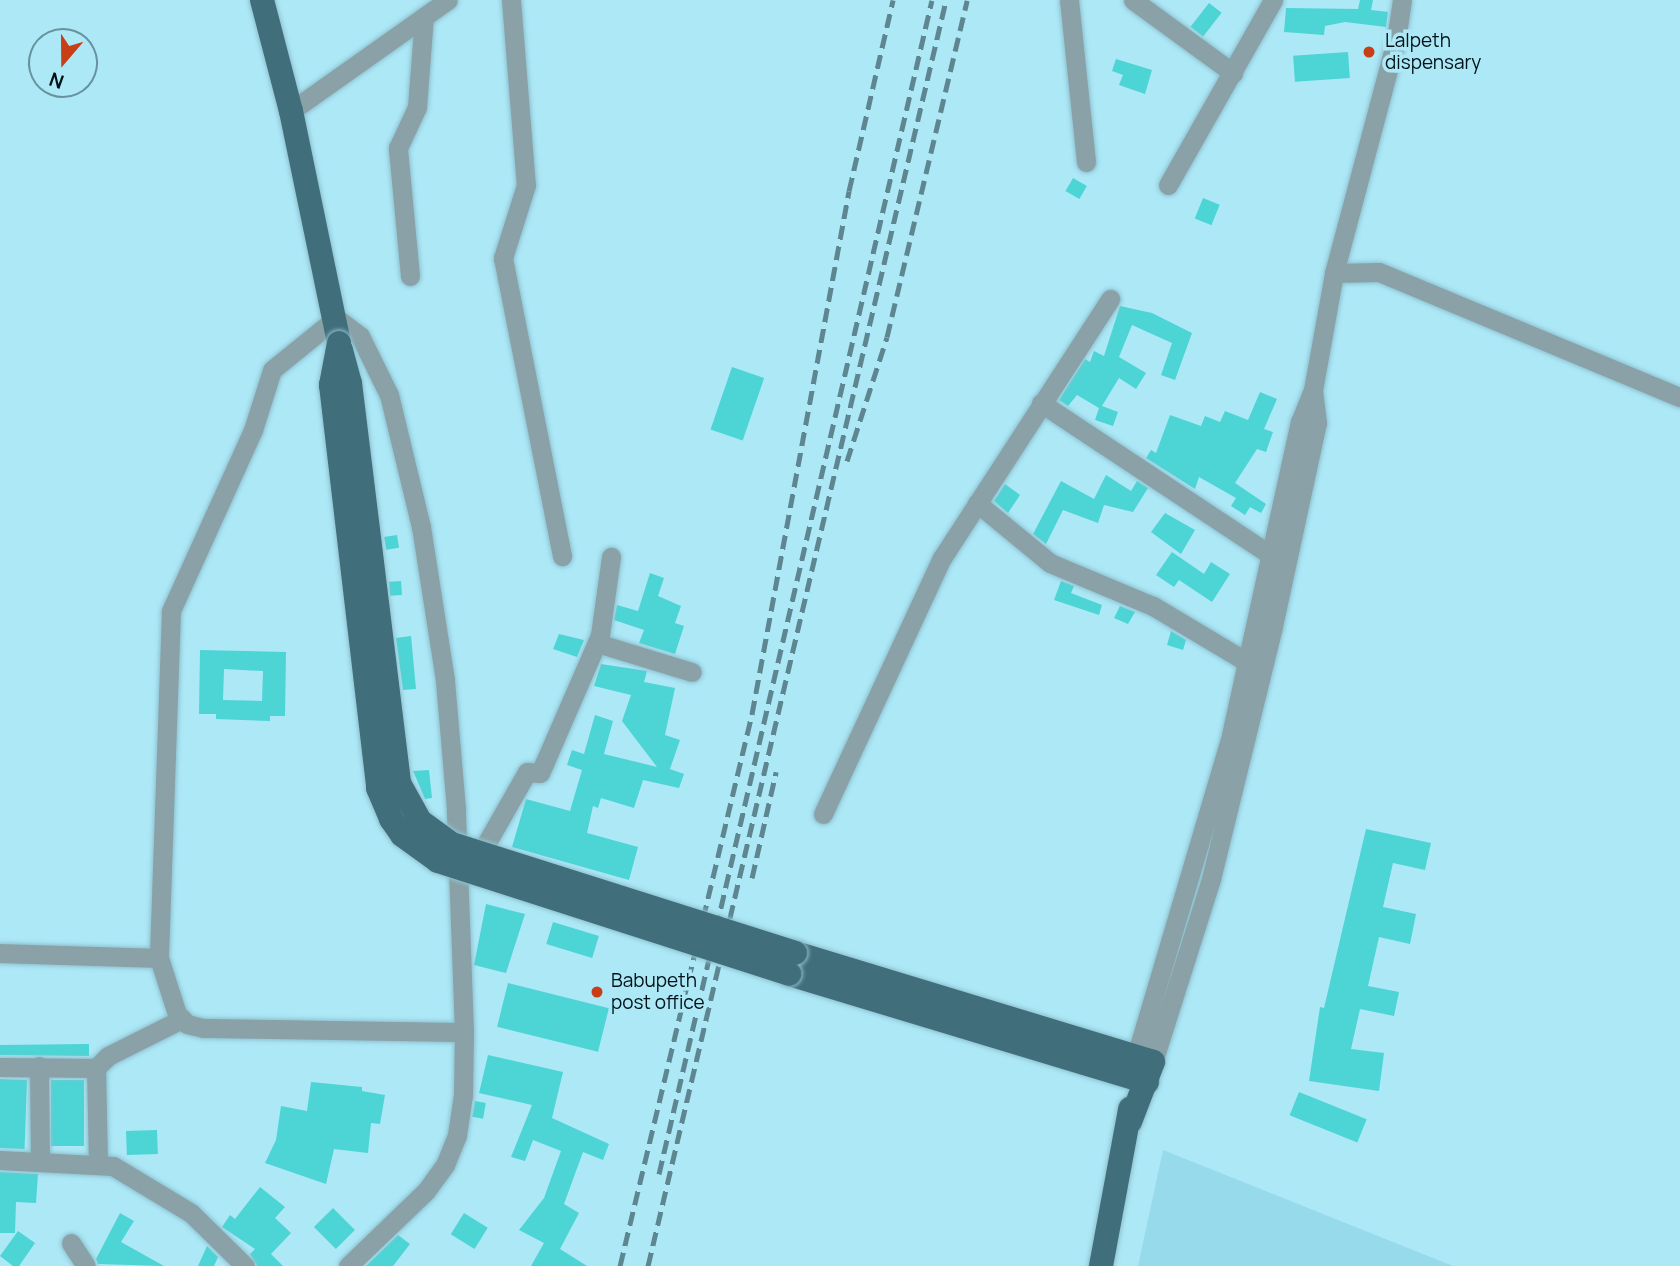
<!DOCTYPE html>
<style>
body{margin:0}
#map{position:relative;width:1680px;height:1266px;overflow:hidden;background:#ade8f7;font-family:Manrope,sans-serif}
div>[style]{position:absolute}
.built>*{inset:0;background:#97daeb}
.building>*{inset:0;background:#4dd4d5;transform-origin:0 0}
.roads{filter:drop-shadow(0 0 2px #8ec1cf) drop-shadow(0 0 2px #8ec1cf)}
.minor>*{height:19px;margin:-9.5px;padding:0 9.5px;transform-origin:9.5px;border-radius:9.5px;background:#89a1a7}
.major>*{height:24px;margin:-12px;padding:0 12px;transform-origin:12px;border-radius:12px;background:#406e7a}
.rail>*{height:5px;margin-top:-2.5px;transform-origin:0;background:repeating-linear-gradient(90deg,#5e8691 0 14px,transparent 0 21px)}
.bridges{filter:drop-shadow(0 0 2px #8ec1cf) drop-shadow(0 0 2px #8ec1cf)}
.major-bridge>*{height:24px;margin:-12px;padding:0 12px;transform-origin:12px;border-radius:12px;background:#406e7a}
.dots>*{width:19px;height:19px;translate:-50% -50%;box-sizing:border-box;border:4px solid #ade8f7;border-radius:50%}
span{translate:-50% -50%;white-space:nowrap;text-align:center;line-height:1.15;-webkit-text-stroke:7px #ade8f7;paint-order:stroke}
.poi-label{font-size:19px;color:#001217}
.left{translate:0 -50%;text-align:left}
.north{position:absolute;left:28px;top:28px;width:70px;height:70px;box-sizing:border-box;background:#ade8f7;border:2px solid #68929d;border-radius:50%;rotate:200deg;font-size:19px;font-weight:700;line-height:28px;text-align:center;color:#001217}
.north::after{content:'';display:block;margin:auto;width:24px;height:32px;background:#c73e17;clip-path:polygon(50% 0,100% 100%,50% 72%,0 100%)}
</style>
<div id="map">
<div class="built">
<i style="clip-path:polygon(1163px 1150px,1453px 1266px,1138px 1266px)"></i>
</div>
<div class="building">
<i style="clip-path:polygon(1360px 0,1373px 0,1371px 10px,1388px 12px,1386px 27px,1345px 22px,1325px 26px,1324px 35px,1284px 32px,1286px 8px,1358px 9px)"></i>
<i style="left:1209px;top:3px;width:16px;height:30px;rotate:38deg"></i>
<i style="left:1348px;top:52px;width:26px;height:55px;rotate:86deg"></i>
<i style="clip-path:polygon(1116px 59px,1152px 70px,1145px 94px,1119px 85px,1123px 75px,1112px 71px)"></i>
<i style="left:1073px;top:178px;width:16px;height:15px;rotate:30deg"></i>
<i style="left:1203px;top:198px;width:18px;height:22px;rotate:22deg"></i>
<i style="clip-path:polygon(1120px 306px,1152px 313px,1192px 333px,1175px 380px,1161px 375px,1172px 343px,1132px 325px,1119px 357px,1146px 373px,1136px 389px,1119px 378px,1102px 406px,1118px 412px,1113px 426px,1095px 420px,1099px 408px,1077px 395px,1068px 406px,1059px 400px,1085px 359px,1090px 362px,1094px 351px,1104px 356px)"></i>
<i style="left:732px;top:367px;width:34px;height:66px;rotate:19deg"></i>
<i style="clip-path:polygon(1260px 392px,1277px 399px,1264px 429px,1273px 432px,1266px 452px,1257px 449px,1235px 483px,1266px 504px,1261px 513px,1250px 507px,1245px 515px,1231px 506px,1236px 498px,1199px 477px,1195px 489px,1146px 458px,1151px 450px,1156px 453px,1170px 415px,1201px 426px,1205px 416px,1220px 422px,1225px 411px,1248px 420px)"></i>
<i style="clip-path:polygon(1106px 475px,1131px 491px,1137px 481px,1148px 488px,1133px 512px,1104px 505px,1098px 523px,1063px 510px,1046px 544px,1033px 534px,1061px 481px,1094px 499px)"></i>
<i style="clip-path:polygon(1005px 484px,1020px 495px,1008px 513px,994px 501px)"></i>
<i style="clip-path:polygon(1165px 513px,1195px 530px,1181px 554px,1151px 532px)"></i>
<i style="left:397px;top:535px;width:13px;height:13px;rotate:81deg"></i>
<i style="clip-path:polygon(1172px 552px,1204px 574px,1211px 562px,1230px 574px,1212px 602px,1179px 580px,1174px 587px,1156px 575px)"></i>
<i style="clip-path:polygon(650px 573px,664px 578px,658px 596px,681px 606px,675px 623px,684px 626px,675px 654px,639px 643px,644px 630px,614px 620px,617px 605px,638px 611px)"></i>
<i style="left:401px;top:581px;width:14px;height:12px;rotate:86deg"></i>
<i style="clip-path:polygon(1061px 581px,1074px 586px,1071px 593px,1102px 605px,1099px 615px,1054px 600px)"></i>
<i style="clip-path:polygon(1120px 606px,1135px 612px,1128px 624px,1114px 618px)"></i>
<i style="clip-path:polygon(1171px 631px,1186px 640px,1183px 650px,1167px 645px)"></i>
<i style="clip-path:polygon(559px 634px,584px 640px,577px 657px,553px 649px)"></i>
<i style="clip-path:polygon(411px 636px,416px 689px,403px 690px,396px 638px)"></i>
<i style="clip-path:polygon(evenodd,200px 650px,286px 652px,285px 716px,270px 716px,270px 721px,216px 719px,216px 714px,199px 714px,200px 650px,224px 669px,263px 671px,262px 701px,223px 700px,224px 669px)"></i>
<i style="clip-path:polygon(601px 664px,647px 671px,644px 682px,675px 688px,665px 735px,680px 740px,670px 769px,684px 774px,679px 788px,643px 780px,634px 808px,601px 798px,598px 808px,593px 806px,587px 833px,638px 847px,629px 880px,512px 847px,526px 799px,570px 811px,582px 770px,567px 765px,572px 750px,584px 754px,595px 715px,613px 721px,604px 754px,657px 767px,622px 721px,631px 695px,594px 686px)"></i>
<i style="clip-path:polygon(429px 770px,432px 798px,425px 799px,413px 771px)"></i>
<i style="clip-path:polygon(1366px 829px,1431px 843px,1425px 870px,1393px 863px,1383px 907px,1416px 914px,1410px 944px,1379px 937px,1368px 986px,1399px 992px,1394px 1016px,1360px 1009px,1351px 1049px,1384px 1053px,1379px 1091px,1309px 1081px,1320px 1007px,1324px 1008px)"></i>
<i style="clip-path:polygon(486px 904px,525px 914px,506px 973px,474px 965px)"></i>
<i style="left:553px;top:922px;width:48px;height:23px;rotate:17deg"></i>
<i style="left:508px;top:983px;width:104px;height:45px;rotate:14deg"></i>
<i style="clip-path:polygon(89px 1044px,89px 1056px,0 1055px,0 1045px)"></i>
<i style="clip-path:polygon(488px 1055px,563px 1072px,552px 1118px,609px 1144px,603px 1160px,583px 1152px,564px 1204px,579px 1213px,560px 1249px,587px 1266px,531px 1266px,544px 1243px,519px 1230px,544px 1198px,561px 1151px,533px 1140px,525px 1161px,511px 1157px,532px 1105px,479px 1093px)"></i>
<i style="left:0;top:1079px;width:27px;height:69px;rotate:2deg"></i>
<i style="left:51px;top:1080px;width:33px;height:66px"></i>
<i style="clip-path:polygon(311px 1082px,362px 1087px,362px 1091px,385px 1095px,380px 1124px,371px 1123px,368px 1153px,334px 1149px,326px 1184px,265px 1163px,276px 1140px,281px 1106px,307px 1111px)"></i>
<i style="left:1299px;top:1092px;width:73px;height:25px;rotate:22deg"></i>
<i style="left:475px;top:1101px;width:11px;height:16px;rotate:10deg"></i>
<i style="left:157px;top:1130px;width:24px;height:31px;rotate:88deg"></i>
<i style="clip-path:polygon(0 1172px,38px 1174px,36px 1203px,16px 1202px,15px 1233px,0 1233px)"></i>
<i style="clip-path:polygon(260px 1187px,285px 1207px,275px 1218px,291px 1233px,271px 1254px,283px 1266px,257px 1266px,250px 1254px,255px 1249px,222px 1227px,230px 1215px,235px 1219px)"></i>
<i style="left:333px;top:1208px;width:31px;height:27px;rotate:45deg"></i>
<i style="clip-path:polygon(120px 1213px,134px 1221px,121px 1242px,164px 1266px,98px 1264px,96px 1259px)"></i>
<i style="left:464px;top:1213px;width:28px;height:25px;rotate:32deg"></i>
<i style="clip-path:polygon(18px 1231px,35px 1243px,19px 1266px,13px 1266px,0 1256px)"></i>
<i style="clip-path:polygon(398px 1235px,410px 1244px,393px 1266px,366px 1266px)"></i>
<i style="clip-path:polygon(207px 1246px,218px 1257px,214px 1266px,198px 1266px)"></i>
</div>
<div class="roads">
<div class="minor">
<i style="left:511px;top:0;width:186px;rotate:85.4deg"></i>
<i style="left:526px;top:185px;width:77px;rotate:107.5deg"></i>
<i style="left:503px;top:258px;width:304px;rotate:78.8deg"></i>
<i style="left:1069px;top:0;width:163px;rotate:84deg"></i>
<i style="left:1133px;top:0;width:124px;rotate:36.1deg"></i>
<i style="left:291px;top:111px;width:192px;rotate:-35.3deg"></i>
<i style="left:1168px;top:185px;width:213px;rotate:-60.4deg"></i>
<i style="left:1334px;top:273px;width:241px;rotate:-75.1deg"></i>
<i style="left:1396px;top:40px;width:40px;rotate:-81.5deg"></i>
<i style="left:410px;top:276px;width:129px;rotate:-95.4deg"></i>
<i style="left:398px;top:148px;width:45px;rotate:-65.1deg"></i>
<i style="left:417px;top:107px;width:90px;rotate:-85.6deg"></i>
<i style="left:1041px;top:403px;width:276px;rotate:33.5deg"></i>
<i style="left:977px;top:503px;width:94px;rotate:39.4deg"></i>
<i style="left:1050px;top:563px;width:112px;rotate:22.7deg"></i>
<i style="left:1153px;top:606px;width:109px;rotate:30.8deg"></i>
<i style="left:597px;top:643px;width:99px;rotate:17deg"></i>
<i style="left:823px;top:814px;width:282px;rotate:-65.1deg"></i>
<i style="left:942px;top:558px;width:309px;rotate:-57deg"></i>
<i style="left:474px;top:865px;width:107px;rotate:-60.3deg"></i>
<i style="left:527px;top:772px;width:13px;rotate:4deg"></i>
<i style="left:540px;top:773px;width:10px;rotate:-66deg"></i>
<i style="left:544px;top:764px;width:141px;rotate:-66.5deg"></i>
<i style="left:600px;top:635px;width:79px;rotate:-82deg"></i>
<i style="left:0;top:953px;width:159px;rotate:1.8deg"></i>
<i style="left:1153px;top:1062px;width:192px;rotate:-72.4deg"></i>
<i style="left:1211px;top:879px;width:260px;rotate:-76.2deg"></i>
<i style="left:1273px;top:626px;width:208px;rotate:-77.8deg"></i>
<i style="left:1317px;top:423px;width:32px;rotate:-97deg"></i>
<i style="left:39px;top:1066px;width:95px;rotate:89.4deg"></i>
<i style="left:0;top:1067px;width:96px;rotate:0.6deg"></i>
<i style="left:1132px;top:1070px;width:349px;rotate:-73.5deg"></i>
<i style="left:1231px;top:735px;width:321px;rotate:-77.6deg"></i>
<i style="left:1300px;top:422px;width:35px;rotate:-68deg"></i>
<i style="left:1313px;top:390px;width:119px;rotate:-79.8deg"></i>
<i style="left:1334px;top:273px;width:45px;rotate:-1.3deg"></i>
<i style="left:1379px;top:272px;width:326px;rotate:22.6deg"></i>
<i style="left:0;top:1160px;width:113px;rotate:3deg"></i>
<i style="left:113px;top:1166px;width:91px;rotate:31.1deg"></i>
<i style="left:191px;top:1213px;width:76px;rotate:44.5deg"></i>
<i style="left:98px;top:1163px;width:95px;rotate:-91.2deg"></i>
<i style="left:96px;top:1068px;width:17px;rotate:-45deg"></i>
<i style="left:108px;top:1056px;width:83px;rotate:-26.6deg"></i>
<i style="left:71px;top:1243px;width:27px;rotate:57deg"></i>
<i style="left:348px;top:1266px;width:108px;rotate:-43.9deg"></i>
<i style="left:426px;top:1191px;width:32px;rotate:-54deg"></i>
<i style="left:445px;top:1165px;width:32px;rotate:-68deg"></i>
<i style="left:457px;top:1135px;width:40px;rotate:-81.5deg"></i>
<i style="left:463px;top:1095px;width:63px;rotate:-89.1deg"></i>
<i style="left:464px;top:1032px;width:223px;rotate:-92.1deg"></i>
<i style="left:456px;top:809px;width:129px;rotate:-94.9deg"></i>
<i style="left:445px;top:680px;width:155px;rotate:-98.9deg"></i>
<i style="left:421px;top:527px;width:136px;rotate:-103.6deg"></i>
<i style="left:389px;top:395px;width:66px;rotate:-116.2deg"></i>
<i style="left:360px;top:336px;width:30px;rotate:-143deg"></i>
<i style="left:336px;top:318px;width:82px;rotate:140.9deg"></i>
<i style="left:272px;top:370px;width:63px;rotate:107.6deg"></i>
<i style="left:253px;top:430px;width:199px;rotate:114.4deg"></i>
<i style="left:171px;top:611px;width:347px;rotate:92deg"></i>
<i style="left:159px;top:958px;width:59px;rotate:72.2deg"></i>
<i style="left:177px;top:1014px;width:14px;rotate:45deg"></i>
<i style="left:187px;top:1024px;width:16px;rotate:14deg"></i>
<i style="left:203px;top:1028px;width:261px;rotate:0.9deg"></i>
</div>
<div class="major">
<i style="left:262px;top:0;width:115px;rotate:75.4deg"></i>
<i style="left:291px;top:111px;width:237px;rotate:78.3deg"></i>
<i style="left:795px;top:953px;width:374px;rotate:16.9deg"></i>
<i style="left:1153px;top:1062px;width:64px;rotate:111deg"></i>
<i style="left:789px;top:974px;width:374px;rotate:16.8deg"></i>
<i style="left:1101px;top:1266px;width:160px;rotate:-79.5deg"></i>
</div>
</div>
<div class="rail">
<i style="left:847px;top:461px;width:130px;rotate:-72.1deg"></i>
<i style="left:887px;top:337px;width:346px;rotate:-76.6deg"></i>
<i style="left:752px;top:878px;width:109px;rotate:-77.2deg"></i>
<i style="left:659px;top:1174px;width:1205px;rotate:-76.91deg"></i>
<i style="left:620px;top:1266px;width:568px;rotate:-76.55deg"></i>
<i style="left:752px;top:714px;width:532px;rotate:-79.49deg"></i>
<i style="left:849px;top:191px;width:196px;rotate:-77deg"></i>
<i style="left:648px;top:1266px;width:1301px;rotate:-76.75deg"></i>
</div>
<div class="bridges">
<div class="major-bridge">
<i style="left:339px;top:343px;width:43px;rotate:100.8deg"></i>
<i style="left:331px;top:385px;width:406px;rotate:83.3deg"></i>
<i style="left:378px;top:788px;width:34px;rotate:67deg"></i>
<i style="left:391px;top:819px;width:19px;rotate:55deg"></i>
<i style="left:402px;top:835px;width:44px;rotate:35.8deg"></i>
<i style="left:438px;top:861px;width:369px;rotate:17.8deg"></i>
<i style="left:341px;top:350px;width:34px;rotate:75deg"></i>
<i style="left:350px;top:383px;width:403px;rotate:83deg"></i>
<i style="left:399px;top:783px;width:43px;rotate:61.1deg"></i>
<i style="left:420px;top:821px;width:39px;rotate:36deg"></i>
<i style="left:452px;top:844px;width:360px;rotate:17.6deg"></i>
</div>
</div>
<div class="dots">
<i style="left:1369px;top:52px;background:#c73e17"></i>
<i style="left:597px;top:992px;background:#c73e17"></i>
</div>
<div class="poi-label">
<span class="left" style="left:1385px;top:52px">Lalpeth<br>dispensary</span>
<span class="left" style="left:611px;top:992px">Babupeth<br>post office</span>
</div>
<div class="north">N</div>
</div>
